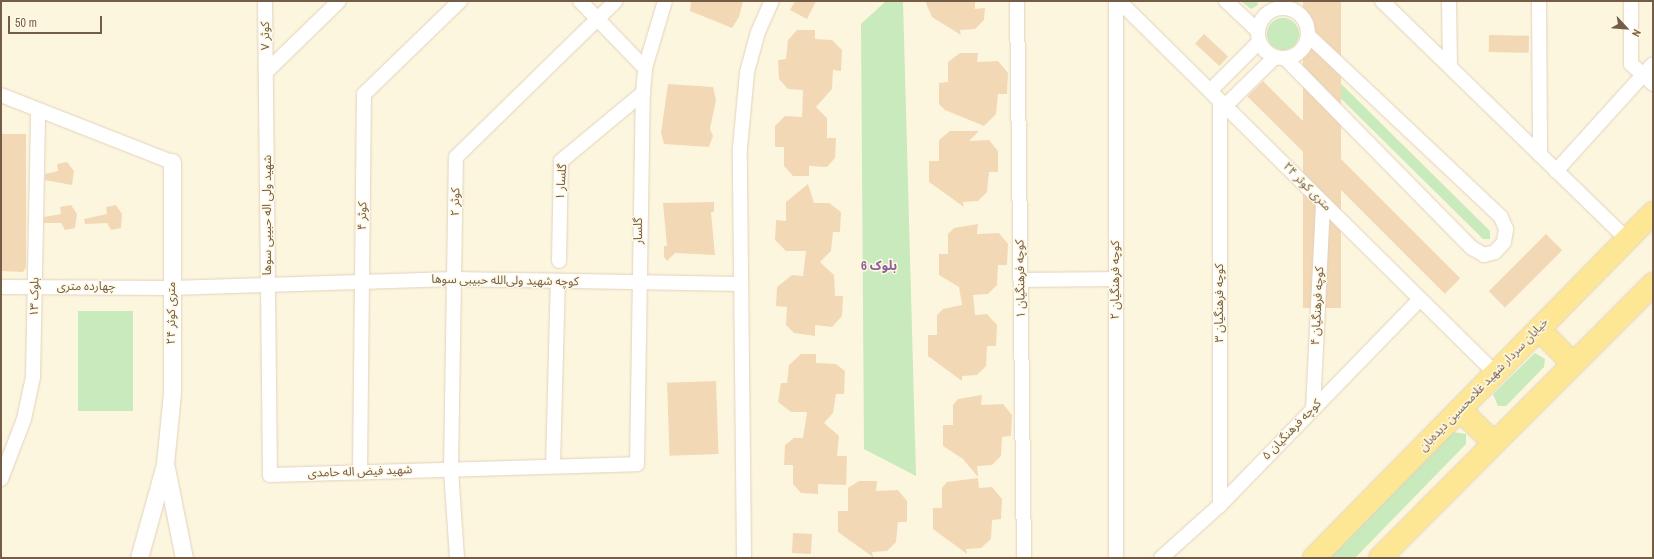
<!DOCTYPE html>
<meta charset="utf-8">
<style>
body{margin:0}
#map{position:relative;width:1654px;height:559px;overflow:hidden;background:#fdf6df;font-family:"Archivo Narrow","Noto Sans Arabic",sans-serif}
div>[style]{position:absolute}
.green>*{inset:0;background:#c8eabd;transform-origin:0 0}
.round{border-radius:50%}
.building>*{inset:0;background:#f3d8b6;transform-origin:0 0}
.roads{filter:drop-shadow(0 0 1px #e1d2bb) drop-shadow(0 0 1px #e1d2bb)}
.minor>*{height:14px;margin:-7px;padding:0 7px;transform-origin:7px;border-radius:7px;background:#fff}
.minor>.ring{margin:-7px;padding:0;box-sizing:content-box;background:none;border:14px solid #fff;border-radius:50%}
.tertiary>*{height:17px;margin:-8.5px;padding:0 8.5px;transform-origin:8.5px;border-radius:8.5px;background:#fff}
.primary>*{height:22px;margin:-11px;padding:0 11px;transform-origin:11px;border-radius:11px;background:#fee794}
span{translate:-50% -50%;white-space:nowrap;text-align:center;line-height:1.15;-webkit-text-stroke:3px #fff9e5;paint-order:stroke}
.street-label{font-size:12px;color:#735d46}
.neighbourhood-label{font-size:13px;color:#8d6197;font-weight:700}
.frame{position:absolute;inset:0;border:2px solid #735d46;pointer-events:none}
.north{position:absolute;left:1606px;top:8px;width:40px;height:40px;-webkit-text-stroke:3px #fff9e5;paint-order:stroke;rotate:116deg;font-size:11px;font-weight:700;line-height:16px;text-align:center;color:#735d46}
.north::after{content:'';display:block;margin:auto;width:14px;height:18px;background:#735d46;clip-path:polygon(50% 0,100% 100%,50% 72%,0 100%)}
.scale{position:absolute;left:8px;top:16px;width:94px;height:18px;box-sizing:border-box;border:2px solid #735d46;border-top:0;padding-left:5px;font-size:12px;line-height:14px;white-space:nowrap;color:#735d46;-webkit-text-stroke:3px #fff9e5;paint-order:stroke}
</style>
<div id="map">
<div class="green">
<i style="clip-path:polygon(886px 1px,903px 1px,916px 476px,864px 449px,861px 24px)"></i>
<i style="clip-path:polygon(1241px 1px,1257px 1px,1258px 5px,1251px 9px)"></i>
<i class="round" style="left:1267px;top:18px;width:32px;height:32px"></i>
<i style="clip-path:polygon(1316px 59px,1490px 231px,1490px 239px,1483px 239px,1310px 68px)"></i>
<i style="left:133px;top:311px;width:100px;height:55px;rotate:90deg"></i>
<i style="clip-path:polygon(1535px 353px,1545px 359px,1544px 367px,1506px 406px,1498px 406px,1493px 394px)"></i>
<i style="clip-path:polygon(1453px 432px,1466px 434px,1466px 444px,1355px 558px,1330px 558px)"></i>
</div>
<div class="building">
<i style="clip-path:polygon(691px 1px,743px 1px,739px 17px,732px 28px,690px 11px)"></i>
<i style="clip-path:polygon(795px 1px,816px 1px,807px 19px,790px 10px)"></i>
<i style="clip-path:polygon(925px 1px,975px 1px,975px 9px,985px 8px,984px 20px,975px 29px,960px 30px,961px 35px,932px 17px)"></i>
<i style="left:1303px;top:1px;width:38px;height:307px"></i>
<i style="clip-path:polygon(797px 30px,815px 30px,815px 39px,832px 40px,842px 50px,841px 71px,833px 70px,832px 89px,816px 107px,827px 118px,827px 138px,836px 138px,835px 158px,827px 167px,809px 166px,809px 176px,793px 176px,784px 166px,784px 147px,775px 147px,775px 126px,785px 116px,802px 117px,803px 90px,788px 89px,779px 79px,778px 60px,786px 59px,788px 40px)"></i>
<i style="left:1204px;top:34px;width:33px;height:13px;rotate:43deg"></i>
<i style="left:1489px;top:35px;width:40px;height:17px;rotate:1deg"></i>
<i style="clip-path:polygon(960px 53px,978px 53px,977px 62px,998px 61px,1008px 73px,1007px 94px,998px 94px,996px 114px,984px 126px,945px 110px,939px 104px,939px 83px,948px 82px,948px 62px)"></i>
<i style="left:1263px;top:81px;width:279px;height:22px;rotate:45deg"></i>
<i style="clip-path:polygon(668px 84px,713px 87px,716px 100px,710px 129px,713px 136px,709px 147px,664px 144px,661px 133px)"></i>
<i style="clip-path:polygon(950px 131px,979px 131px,969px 141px,989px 140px,998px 151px,998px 172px,989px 172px,987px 192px,978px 201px,963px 202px,964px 207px,929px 182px,929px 161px,939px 161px,939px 140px)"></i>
<i style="clip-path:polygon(1px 134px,26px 134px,26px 267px,23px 272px,1px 271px)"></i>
<i style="clip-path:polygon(67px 162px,74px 171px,72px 185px,45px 180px,45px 174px,58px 171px,57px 164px)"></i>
<i style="clip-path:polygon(808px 184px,814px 203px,829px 203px,841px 212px,840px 232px,833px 232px,831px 251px,820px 262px,834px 275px,835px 296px,843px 296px,842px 316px,832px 327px,815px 325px,815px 336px,794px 333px,786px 325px,787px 307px,776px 306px,777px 287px,792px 275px,803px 276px,806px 251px,786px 251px,775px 240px,776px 220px,786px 221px,786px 202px)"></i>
<i style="clip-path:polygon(714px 202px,714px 212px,711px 212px,715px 255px,675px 253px,667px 261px,664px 257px,664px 246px,667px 246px,663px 203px)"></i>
<i style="clip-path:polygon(71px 205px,77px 214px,75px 228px,65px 230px,61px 223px,44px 223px,44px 217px,61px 214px,60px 207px)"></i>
<i style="clip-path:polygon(116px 205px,122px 214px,121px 228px,111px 230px,107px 223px,85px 224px,84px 219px,107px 214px,106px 207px)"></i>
<i style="clip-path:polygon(978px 224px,977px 234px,999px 233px,1008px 244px,1007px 265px,998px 265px,997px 285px,988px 294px,973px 295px,975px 315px,987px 314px,997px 325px,996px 346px,987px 346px,986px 366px,977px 375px,962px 376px,962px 381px,928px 356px,928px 335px,937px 335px,937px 315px,943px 309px,962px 305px,959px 287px,939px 275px,939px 254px,948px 254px,948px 234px,954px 228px)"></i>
<i style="left:1546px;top:234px;width:23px;height:81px;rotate:45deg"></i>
<i style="clip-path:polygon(801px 354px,816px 354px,816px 363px,836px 364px,845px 371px,844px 394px,836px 394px,833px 413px,824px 423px,839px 436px,837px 456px,847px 456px,846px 485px,818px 484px,818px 494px,801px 493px,793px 484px,793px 465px,784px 465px,785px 445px,794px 438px,803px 438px,807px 412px,791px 412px,778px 402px,781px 383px,787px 383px,789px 365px)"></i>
<i style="left:716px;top:381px;width:73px;height:49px;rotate:88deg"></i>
<i style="clip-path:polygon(982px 395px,981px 405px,1003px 404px,1012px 415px,1011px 436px,1002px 437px,1001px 456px,992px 465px,977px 466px,978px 477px,963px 459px,943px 446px,943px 425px,953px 425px,953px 405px,958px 399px)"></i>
<i style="clip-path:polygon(978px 478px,979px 488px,992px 487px,1002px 499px,1001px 519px,992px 520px,991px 539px,981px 548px,966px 549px,967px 554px,933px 529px,933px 508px,942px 508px,942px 488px,947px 482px)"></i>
<i style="clip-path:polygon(859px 481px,877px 481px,876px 491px,898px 490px,907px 501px,907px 522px,898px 522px,896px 542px,887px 551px,872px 552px,873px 557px,838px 532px,838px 511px,848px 511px,848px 488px)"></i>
<i style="left:793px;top:533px;width:19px;height:20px;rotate:3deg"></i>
</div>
<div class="roads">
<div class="minor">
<i style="left:265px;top:1px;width:474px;rotate:89.4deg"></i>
<i style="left:270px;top:475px;width:367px;rotate:-1.7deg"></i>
<i style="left:637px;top:464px;width:371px;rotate:-89.1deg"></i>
<i style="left:643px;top:93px;width:25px;rotate:-85deg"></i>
<i style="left:645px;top:68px;width:70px;rotate:-73.4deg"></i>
<i style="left:580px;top:1px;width:93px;rotate:45.9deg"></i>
<i style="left:1017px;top:1px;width:557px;rotate:89.28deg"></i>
<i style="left:1119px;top:1px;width:529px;rotate:44.69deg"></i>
<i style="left:1226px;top:1px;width:44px;rotate:43.2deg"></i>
<i style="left:1382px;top:1px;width:342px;rotate:44.2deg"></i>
<i style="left:1449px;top:1px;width:66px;rotate:89.1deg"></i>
<i style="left:1539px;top:1px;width:154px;rotate:89.6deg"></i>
<i style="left:1631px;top:1px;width:63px;rotate:90deg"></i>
<i style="left:1631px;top:64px;width:30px;rotate:42deg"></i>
<i class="ring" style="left:1258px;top:8px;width:36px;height:36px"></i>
<i style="left:1285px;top:58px;width:267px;rotate:45.5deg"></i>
<i style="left:1472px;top:248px;width:14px;rotate:30deg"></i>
<i style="left:1484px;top:255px;width:11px;rotate:-15deg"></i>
<i style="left:1495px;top:252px;width:13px;rotate:-48deg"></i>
<i style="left:1504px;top:242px;width:13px;rotate:-81deg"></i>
<i style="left:1506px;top:229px;width:13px;rotate:-113deg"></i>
<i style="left:1501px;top:217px;width:265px;rotate:-136.7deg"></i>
<i style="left:267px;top:71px;width:100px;rotate:-44.2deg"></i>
<i style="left:1210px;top:91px;width:69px;rotate:-45deg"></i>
<i style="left:1px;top:95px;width:184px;rotate:21.4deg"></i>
<i style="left:1225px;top:106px;width:70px;rotate:-44.4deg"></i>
<i style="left:1556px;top:171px;width:144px;rotate:-47.8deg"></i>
<i style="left:559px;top:261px;width:100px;rotate:-88.9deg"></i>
<i style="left:561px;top:161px;width:107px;rotate:-39.7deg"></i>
<i style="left:1021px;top:280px;width:95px;rotate:-0.6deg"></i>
<i style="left:1px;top:287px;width:170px;rotate:0.3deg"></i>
<i style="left:171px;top:288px;width:283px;rotate:-1.8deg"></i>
<i style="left:454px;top:279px;width:287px;rotate:1deg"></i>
<i style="left:1313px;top:409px;width:206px;rotate:-87.2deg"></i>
<i style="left:553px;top:466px;width:185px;rotate:-88.5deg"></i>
<i style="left:360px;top:472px;width:378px;rotate:-89.4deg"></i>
<i style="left:364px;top:94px;width:134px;rotate:-44.1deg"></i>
<i style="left:1px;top:479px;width:64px;rotate:-69deg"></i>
<i style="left:24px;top:419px;width:43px;rotate:-77.9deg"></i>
<i style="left:33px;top:377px;width:267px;rotate:-88.9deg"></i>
<i style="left:1220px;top:505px;width:404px;rotate:-90deg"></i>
<i style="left:457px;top:558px;width:89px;rotate:-93.9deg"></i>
<i style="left:451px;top:469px;width:312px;rotate:-89.1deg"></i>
<i style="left:456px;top:157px;width:223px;rotate:-44.3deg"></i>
<i style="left:744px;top:558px;width:410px;rotate:-90.6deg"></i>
<i style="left:740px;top:148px;width:76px;rotate:-84.7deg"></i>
<i style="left:747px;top:72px;width:41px;rotate:-74.6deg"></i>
<i style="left:758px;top:32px;width:34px;rotate:-66deg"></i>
<i style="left:1116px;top:558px;width:557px;rotate:-90deg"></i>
<i style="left:1161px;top:558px;width:79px;rotate:-41.9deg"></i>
<i style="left:1220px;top:505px;width:287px;rotate:-45.8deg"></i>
</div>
<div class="tertiary">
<i style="left:166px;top:468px;width:92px;rotate:78.7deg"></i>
<i style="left:139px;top:558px;width:98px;rotate:-74.5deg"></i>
<i style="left:165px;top:464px;width:71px;rotate:-84.4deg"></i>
<i style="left:172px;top:393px;width:231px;rotate:-90deg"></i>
</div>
<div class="primary">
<i style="left:1539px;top:329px;width:49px;rotate:45.8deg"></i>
<i style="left:1460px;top:410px;width:47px;rotate:44.1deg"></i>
<i style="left:1314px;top:558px;width:484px;rotate:-45.5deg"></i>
<i style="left:1380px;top:558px;width:387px;rotate:-45.1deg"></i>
</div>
</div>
<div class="street-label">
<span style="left:266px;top:36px;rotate:-91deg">کوثر ۷</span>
<span style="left:562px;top:182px;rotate:-86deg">گلسار ۱</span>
<span style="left:1307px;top:187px;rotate:45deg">۲۴ متری کوثر</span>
<span style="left:456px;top:202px;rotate:-89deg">کوثر ۲</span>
<span style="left:268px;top:215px;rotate:-90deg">شهید ولی اله حبیبی سوها</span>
<span style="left:363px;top:216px;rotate:-89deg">کوثر ۴</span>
<span style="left:639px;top:231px;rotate:-90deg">گلسار</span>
<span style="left:1021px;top:279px;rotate:-91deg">کوچه فرهنگیان ۱</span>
<span style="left:1116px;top:280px;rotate:-90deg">کوچه فرهنگیان ۲</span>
<span style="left:505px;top:281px;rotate:1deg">کوچه شهید ولی‌الله حبیبی سوها</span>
<span style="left:86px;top:287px">چهارده متری</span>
<span style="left:35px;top:297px;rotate:-89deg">بلوک ۱۳</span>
<span style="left:1220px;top:303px;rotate:-90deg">کوچه فرهنگیان ۳</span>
<span style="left:1318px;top:306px;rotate:-87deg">کوچه فرهنگیان ۴</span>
<span style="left:172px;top:313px;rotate:-90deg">۲۴ متری کوثر</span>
<span style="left:1484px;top:385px;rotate:-46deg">خیابان سردار شهید غلامحسین دیده‌بان</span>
<span style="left:1292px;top:430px;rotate:-46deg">کوچه فرهنگیان ۵</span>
<span style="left:360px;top:472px;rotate:-2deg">شهید فیض اله حامدی</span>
</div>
<div class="neighbourhood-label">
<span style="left:879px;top:266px">بلوک 6</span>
</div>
<div class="frame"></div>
<div class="north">N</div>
<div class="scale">50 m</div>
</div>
